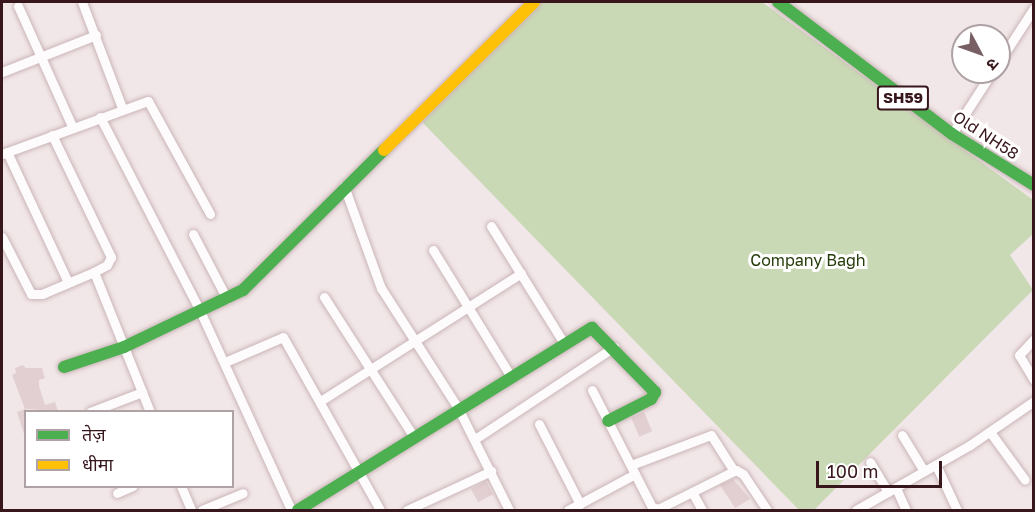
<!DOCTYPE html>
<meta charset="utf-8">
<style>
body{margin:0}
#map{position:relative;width:1035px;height:512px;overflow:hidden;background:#f2e7e8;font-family:"Golos Text","Noto Sans Devanagari",sans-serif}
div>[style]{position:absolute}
.green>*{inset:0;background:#cad9b5}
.building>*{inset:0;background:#e2cfd1;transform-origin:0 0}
.roads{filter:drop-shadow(0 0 2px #cab5b8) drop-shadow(0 0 2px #cab5b8)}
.street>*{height:9px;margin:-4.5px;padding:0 4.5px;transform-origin:4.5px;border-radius:4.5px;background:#fdfbfc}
.fast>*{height:12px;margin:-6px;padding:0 6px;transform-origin:6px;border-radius:6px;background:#4caf50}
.slow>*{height:12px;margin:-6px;padding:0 6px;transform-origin:6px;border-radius:6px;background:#ffc107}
span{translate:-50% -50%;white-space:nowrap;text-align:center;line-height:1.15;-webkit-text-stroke:6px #fff;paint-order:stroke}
.shield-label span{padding:2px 4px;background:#fff;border:2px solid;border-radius:4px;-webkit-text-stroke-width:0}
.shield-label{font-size:15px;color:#37161c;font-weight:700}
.street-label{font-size:16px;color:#37161c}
.park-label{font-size:16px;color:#263c0b}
.frame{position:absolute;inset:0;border:3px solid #37161c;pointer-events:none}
.legend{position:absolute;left:24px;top:410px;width:210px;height:78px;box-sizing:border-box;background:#fff;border:2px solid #afa2a4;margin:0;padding:8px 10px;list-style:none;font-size:18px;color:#37161c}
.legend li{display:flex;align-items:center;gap:12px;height:30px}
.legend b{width:30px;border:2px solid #afa2a4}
.north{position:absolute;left:951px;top:24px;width:60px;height:60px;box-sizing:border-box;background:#fff;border:2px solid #afa2a4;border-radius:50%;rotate:131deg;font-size:16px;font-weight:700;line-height:24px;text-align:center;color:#37161c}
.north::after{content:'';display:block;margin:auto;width:21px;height:27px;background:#785f63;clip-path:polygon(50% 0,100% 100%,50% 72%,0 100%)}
.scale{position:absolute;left:816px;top:461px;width:126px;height:27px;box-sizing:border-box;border:3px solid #37161c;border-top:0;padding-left:8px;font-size:18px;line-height:21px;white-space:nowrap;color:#37161c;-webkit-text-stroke:4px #fff;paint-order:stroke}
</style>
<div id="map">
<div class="green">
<i style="clip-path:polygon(539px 2px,762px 2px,1033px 200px,1033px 234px,1010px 255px,1033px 290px,814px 510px,799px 510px,422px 122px)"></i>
</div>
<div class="building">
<i style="clip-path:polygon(23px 365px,26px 368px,42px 368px,45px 378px,39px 380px,39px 386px,45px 405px,55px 402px,58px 411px,26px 409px,24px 434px,17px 412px,25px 409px,12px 375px,16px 373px,15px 368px)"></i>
<i style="left:644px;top:412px;width:21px;height:14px;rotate:67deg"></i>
<i style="clip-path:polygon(733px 479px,750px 499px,735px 508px,720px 485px)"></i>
<i style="left:486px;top:481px;width:15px;height:17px;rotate:62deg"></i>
</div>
<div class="roads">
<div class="street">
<i style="left:82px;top:2px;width:113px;rotate:69.3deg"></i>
<i style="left:18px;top:6px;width:132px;rotate:65.8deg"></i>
<i style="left:999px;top:62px;width:64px;rotate:-57.1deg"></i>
<i style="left:2px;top:72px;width:101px;rotate:-21.5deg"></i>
<i style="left:100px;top:117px;width:220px;rotate:62.7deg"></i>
<i style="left:201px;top:313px;width:217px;rotate:65.4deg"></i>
<i style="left:952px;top:134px;width:74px;rotate:-57.2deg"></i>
<i style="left:52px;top:135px;width:136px;rotate:64.2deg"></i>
<i style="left:111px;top:257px;width:9px;rotate:117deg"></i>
<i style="left:107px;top:265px;width:15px;rotate:152deg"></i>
<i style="left:7px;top:152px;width:144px;rotate:64.9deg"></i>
<i style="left:2px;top:154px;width:155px;rotate:-20deg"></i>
<i style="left:148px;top:101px;width:129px;rotate:61.2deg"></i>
<i style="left:344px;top:186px;width:109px;rotate:70.1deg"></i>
<i style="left:381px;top:288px;width:143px;rotate:57.3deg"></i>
<i style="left:458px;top:408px;width:114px;rotate:63.4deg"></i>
<i style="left:491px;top:226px;width:140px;rotate:58.1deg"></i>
<i style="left:193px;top:234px;width:73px;rotate:62.4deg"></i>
<i style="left:2px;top:237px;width:64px;rotate:63deg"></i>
<i style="left:31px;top:294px;width:11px"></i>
<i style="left:42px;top:294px;width:56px;rotate:-22.9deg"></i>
<i style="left:94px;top:272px;width:151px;rotate:68.2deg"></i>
<i style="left:433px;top:250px;width:149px;rotate:58.4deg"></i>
<i style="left:324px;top:297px;width:166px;rotate:57.3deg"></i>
<i style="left:1034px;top:339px;width:22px;rotate:133deg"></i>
<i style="left:1019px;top:355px;width:29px;rotate:59deg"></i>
<i style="left:225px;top:362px;width:63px;rotate:-23.3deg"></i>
<i style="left:283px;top:337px;width:198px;rotate:60.7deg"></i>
<i style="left:592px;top:390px;width:131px;rotate:62.9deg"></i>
<i style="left:652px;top:507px;width:6px;rotate:18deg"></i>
<i style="left:658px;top:509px;width:87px;rotate:-26.6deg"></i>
<i style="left:736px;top:470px;width:8px;rotate:30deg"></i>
<i style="left:743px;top:474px;width:43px;rotate:56.3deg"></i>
<i style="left:322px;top:400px;width:236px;rotate:-32.5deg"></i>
<i style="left:90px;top:412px;width:56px;rotate:-21deg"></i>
<i style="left:539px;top:424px;width:90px;rotate:62.9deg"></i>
<i style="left:990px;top:432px;width:59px;rotate:53.9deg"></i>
<i style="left:902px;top:435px;width:42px;rotate:58.6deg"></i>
<i style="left:475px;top:439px;width:167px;rotate:-33.5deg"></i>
<i style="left:870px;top:462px;width:35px;rotate:59deg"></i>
<i style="left:631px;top:465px;width:85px;rotate:-20.6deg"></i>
<i style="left:711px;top:435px;width:43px;rotate:57.4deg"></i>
<i style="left:936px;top:465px;width:50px;rotate:65deg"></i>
<i style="left:181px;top:486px;width:26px;rotate:67deg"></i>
<i style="left:896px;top:488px;width:24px;rotate:66deg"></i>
<i style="left:692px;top:492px;width:21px;rotate:61deg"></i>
<i style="left:117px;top:493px;width:17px;rotate:-24deg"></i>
<i style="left:202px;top:510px;width:44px;rotate:-22.5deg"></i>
<i style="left:407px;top:510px;width:93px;rotate:-24.9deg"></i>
<i style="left:568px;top:510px;width:76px;rotate:-28.2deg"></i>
<i style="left:856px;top:510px;width:131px;rotate:-29.7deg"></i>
<i style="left:970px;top:445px;width:78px;rotate:-34.5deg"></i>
</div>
<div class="fast">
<i style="left:778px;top:2px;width:218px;rotate:37.2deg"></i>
<i style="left:952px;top:134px;width:97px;rotate:31.9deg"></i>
<i style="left:64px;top:367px;width:63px;rotate:-18.4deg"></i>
<i style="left:124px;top:347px;width:132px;rotate:-25.6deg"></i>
<i style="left:243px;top:290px;width:199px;rotate:-44.8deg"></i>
<i style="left:298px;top:510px;width:346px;rotate:-31.8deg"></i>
<i style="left:592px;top:328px;width:90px;rotate:45.5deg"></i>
<i style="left:655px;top:392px;width:8px;rotate:120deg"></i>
<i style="left:651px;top:399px;width:48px;rotate:152.9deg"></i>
</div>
<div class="slow">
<i style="left:384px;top:150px;width:211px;rotate:-44.6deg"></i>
</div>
</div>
<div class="shield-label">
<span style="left:903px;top:98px">SH59</span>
</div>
<div class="street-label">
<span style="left:986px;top:135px;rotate:33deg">Old NH58</span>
</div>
<div class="park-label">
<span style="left:808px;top:260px">Company Bagh</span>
</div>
<div class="frame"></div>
<ul class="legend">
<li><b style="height:8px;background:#4caf50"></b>तेज़</li>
<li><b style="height:8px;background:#ffc107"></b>धीमा</li>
</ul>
<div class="north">उ</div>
<div class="scale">100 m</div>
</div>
